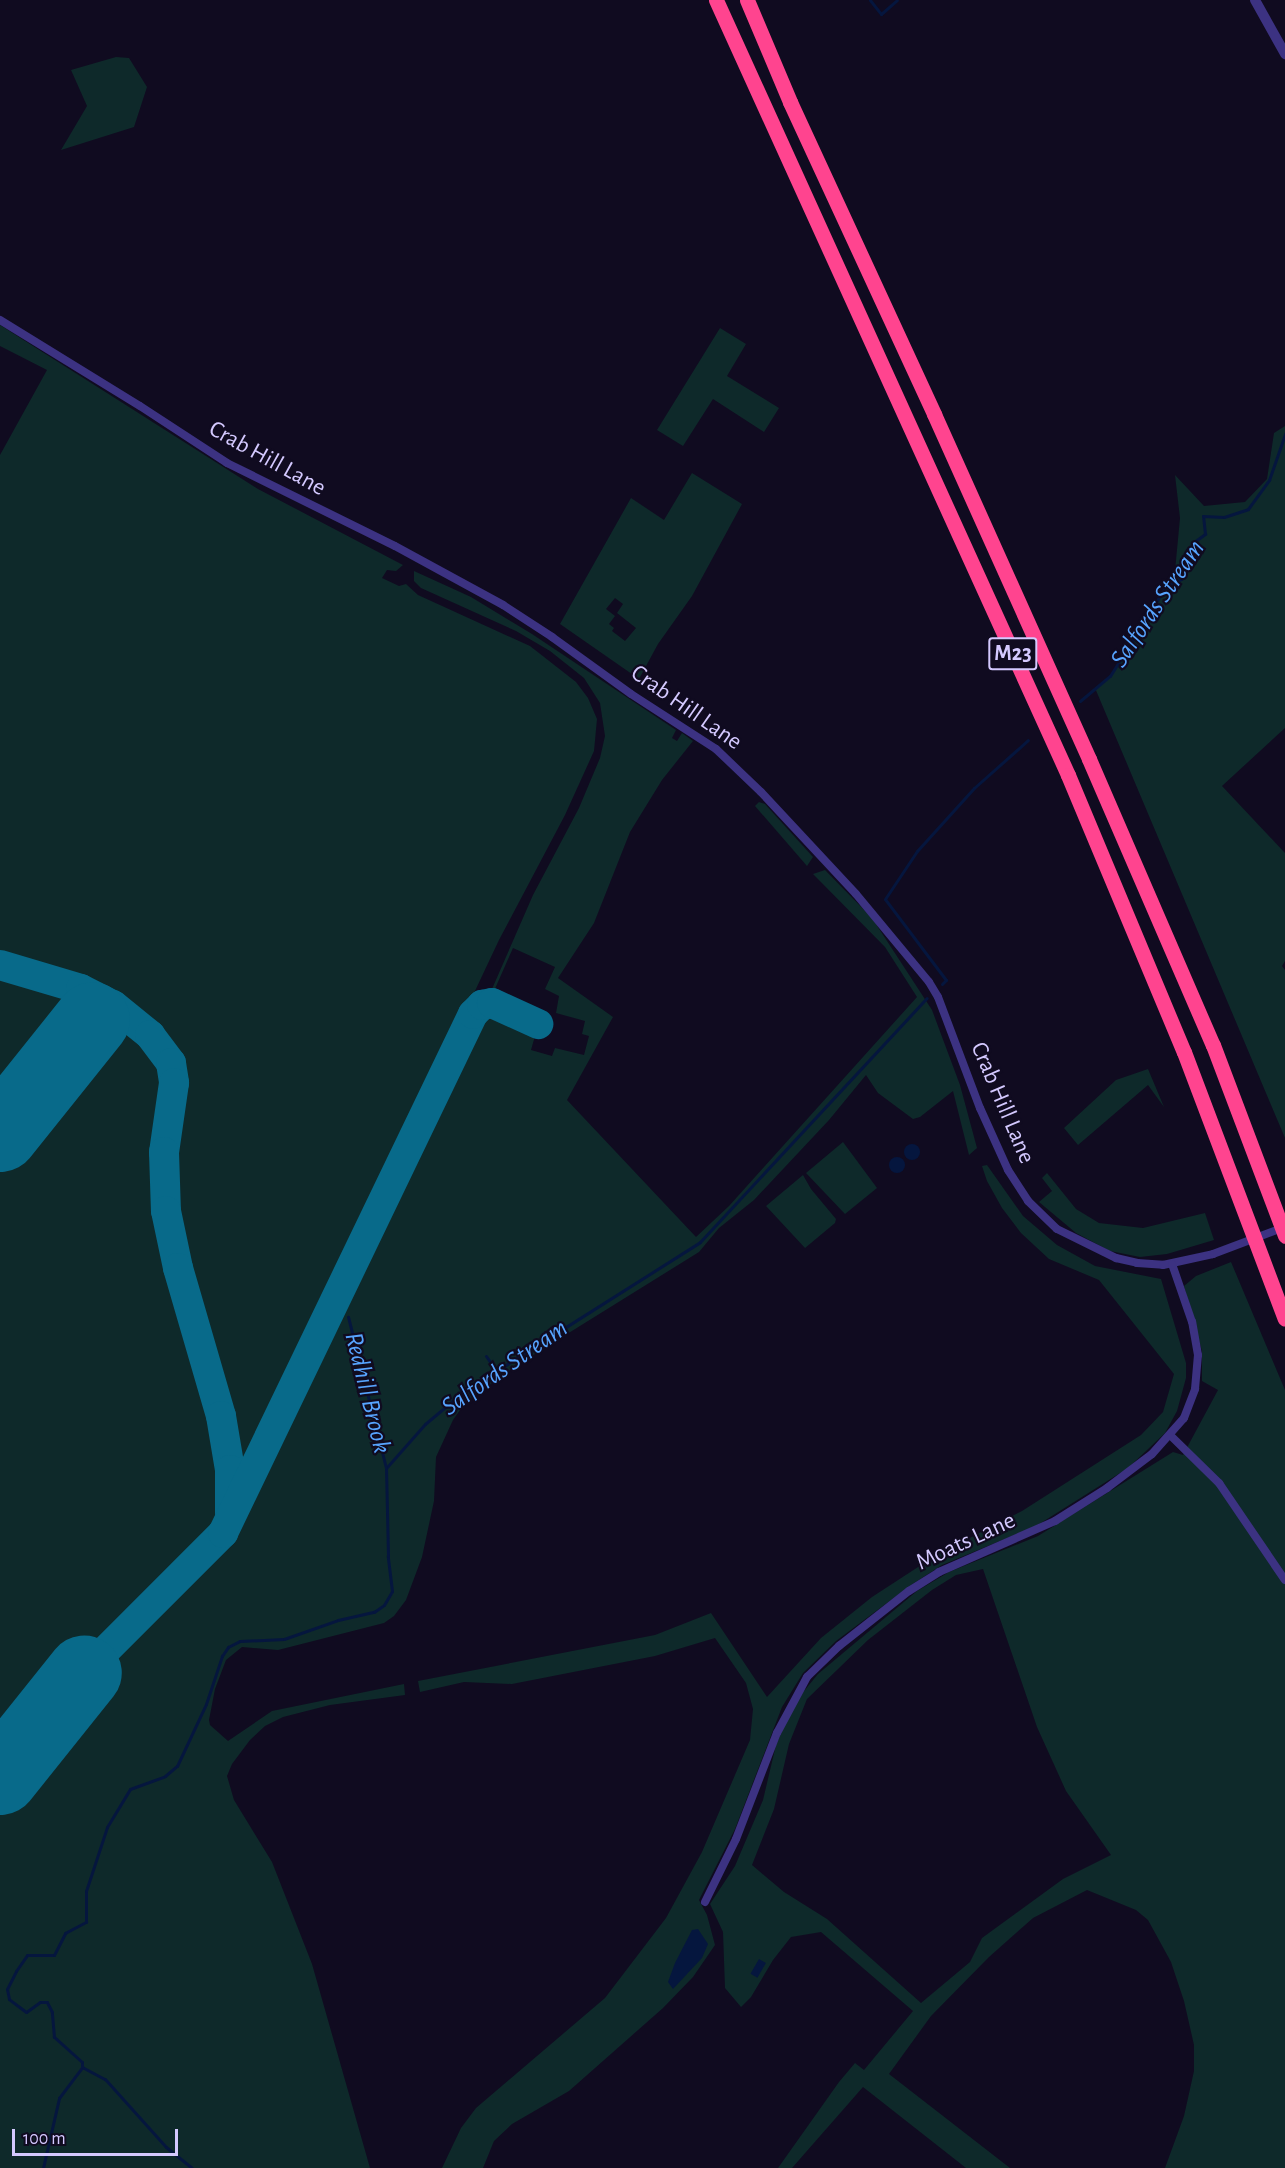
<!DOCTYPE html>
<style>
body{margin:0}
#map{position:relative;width:1285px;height:2168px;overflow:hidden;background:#100b20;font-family:"Alegreya Sans",sans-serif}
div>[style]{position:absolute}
.green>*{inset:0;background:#0e292a}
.water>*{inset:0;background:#05163e;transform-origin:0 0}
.round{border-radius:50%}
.stream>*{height:3px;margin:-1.5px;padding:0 1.5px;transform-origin:1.5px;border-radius:1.5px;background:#05163e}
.taxiway>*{height:30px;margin:-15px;padding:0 15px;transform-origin:15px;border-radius:15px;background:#086a8a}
.runway>*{height:75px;margin:-37.5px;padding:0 37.5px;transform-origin:37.5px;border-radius:37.5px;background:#086a8a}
.minor>*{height:8px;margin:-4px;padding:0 4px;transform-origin:4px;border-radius:4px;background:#3c3282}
.tertiary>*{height:10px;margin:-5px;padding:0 5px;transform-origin:5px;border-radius:5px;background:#3c3282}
.motorway>*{height:15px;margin:-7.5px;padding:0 7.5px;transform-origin:7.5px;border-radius:7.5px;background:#ff448f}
span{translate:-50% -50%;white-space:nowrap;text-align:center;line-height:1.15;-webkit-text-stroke:4.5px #100b20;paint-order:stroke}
.shield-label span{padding:2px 4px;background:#100b20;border:2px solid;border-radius:4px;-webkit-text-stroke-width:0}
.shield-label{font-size:22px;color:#d4c9ff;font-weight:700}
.street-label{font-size:24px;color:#d4c9ff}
.water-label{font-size:26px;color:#57a4ff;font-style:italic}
.scale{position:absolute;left:12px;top:2129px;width:166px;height:27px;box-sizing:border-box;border:3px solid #d4c9ff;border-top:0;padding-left:8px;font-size:18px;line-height:21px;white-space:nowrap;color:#d4c9ff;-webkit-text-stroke:4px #100b20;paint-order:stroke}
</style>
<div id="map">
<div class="green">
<i style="clip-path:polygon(116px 57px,129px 58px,147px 87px,134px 127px,61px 150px,87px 106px,71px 70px)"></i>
<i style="clip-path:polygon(0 325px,258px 489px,403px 565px,396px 571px,387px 570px,382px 578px,399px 586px,406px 584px,418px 595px,530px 646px,576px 682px,588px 698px,597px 719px,594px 751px,565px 815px,499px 940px,255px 1458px,245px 1467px,240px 1464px,236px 1458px,227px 1408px,184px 1264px,174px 1214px,171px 1154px,182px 1084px,178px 1060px,148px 1022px,117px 997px,88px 984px,0 958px,0 455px,47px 370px,0 346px)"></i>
<i style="clip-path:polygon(720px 328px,746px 344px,727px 376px,779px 408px,764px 432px,713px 399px,683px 446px,657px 430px)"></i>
<i style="clip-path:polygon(1285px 426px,1285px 728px,1222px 786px,1285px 853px,1285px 961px,1282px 966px,1285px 970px,1285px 1138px,1095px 688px,1110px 676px,1175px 571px,1180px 518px,1175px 475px,1204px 506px,1245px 502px,1267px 479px,1274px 433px)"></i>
<i style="clip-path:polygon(evenodd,692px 473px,742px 504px,692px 596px,658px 644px,639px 679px,560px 624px,631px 498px,664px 520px,692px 473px,615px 598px,623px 604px,617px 613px,636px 628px,625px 641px,612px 631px,614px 628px,609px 624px,615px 616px,606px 609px,615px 598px)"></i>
<i style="clip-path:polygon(414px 571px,471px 597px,532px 634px,676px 730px,672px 738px,677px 741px,682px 733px,693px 741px,662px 780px,630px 832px,594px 923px,558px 978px,613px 1017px,567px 1100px,696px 1237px,729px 1206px,917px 997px,885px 947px,813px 874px,825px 870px,872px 918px,932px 1010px,960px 1085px,977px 1148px,969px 1155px,953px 1091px,920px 1117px,913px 1119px,878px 1093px,866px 1075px,829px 1120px,754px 1200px,719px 1228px,699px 1252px,514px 1367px,465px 1403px,453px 1420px,436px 1457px,434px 1501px,422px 1557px,406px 1600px,394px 1616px,384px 1623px,278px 1650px,242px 1647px,226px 1660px,215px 1689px,209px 1720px,210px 1725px,228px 1741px,272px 1711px,404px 1684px,405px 1695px,330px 1705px,283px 1717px,265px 1726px,250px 1740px,232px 1764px,227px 1776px,234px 1800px,272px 1862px,312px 1964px,370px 2168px,0 2168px,0 1795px,118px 1647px,234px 1533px,414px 1148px,481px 1016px,483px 1013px,535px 1036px,531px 1050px,552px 1056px,555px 1048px,584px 1055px,589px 1036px,582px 1034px,585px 1021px,556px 1013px,559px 996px,545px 989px,555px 967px,513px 948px,494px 991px,492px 989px,533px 895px,579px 808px,600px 758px,605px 736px,600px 703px,584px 678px,550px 651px,516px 631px,421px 588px,414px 581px)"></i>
<i style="clip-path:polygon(759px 802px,765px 804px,813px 857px,807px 866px,755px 806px)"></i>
<i style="clip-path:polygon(0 972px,64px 992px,110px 1012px,141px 1038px,166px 1072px,155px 1159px,161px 1218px,169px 1263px,217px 1425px,224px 1499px,221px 1522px,216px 1532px,127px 1619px,87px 1652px,0 1758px)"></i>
<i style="clip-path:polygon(1148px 1069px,1164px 1107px,1148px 1085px,1078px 1145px,1064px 1128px,1116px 1080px)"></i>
<i style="clip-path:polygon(843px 1142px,877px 1188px,845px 1214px,806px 1173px)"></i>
<i style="clip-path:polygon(987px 1165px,1023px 1216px,1057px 1245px,1095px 1266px,1161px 1279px,1186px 1363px,1186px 1378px,1177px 1411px,1165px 1433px,1128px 1468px,1036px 1526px,942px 1565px,911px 1585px,836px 1641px,803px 1673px,782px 1707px,735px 1829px,699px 1900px,707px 1915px,715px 1945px,693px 1977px,663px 2008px,569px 2091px,512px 2124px,494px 2141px,483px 2168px,442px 2168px,461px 2128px,476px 2108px,605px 1998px,666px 1918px,702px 1852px,750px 1740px,753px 1709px,746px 1683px,715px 1638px,655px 1656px,512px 1684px,464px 1682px,420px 1692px,418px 1681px,655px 1635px,711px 1613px,767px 1697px,821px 1638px,872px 1597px,935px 1556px,1022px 1511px,1141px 1435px,1163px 1412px,1174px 1374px,1099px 1280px,1049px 1259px,1021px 1233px,1002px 1208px,987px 1181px,982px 1166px)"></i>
<i style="clip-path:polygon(1047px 1173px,1076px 1209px,1099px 1223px,1143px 1228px,1205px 1213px,1214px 1240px,1167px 1254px,1140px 1257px,1110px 1251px,1076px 1233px,1039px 1202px,1052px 1191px,1042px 1178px)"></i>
<i style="clip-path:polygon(803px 1175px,811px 1189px,836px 1219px,835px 1223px,805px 1248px,766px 1206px)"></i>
<i style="clip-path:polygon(evenodd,1231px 1262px,1285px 1390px,1285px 2168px,1165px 2168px,1184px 2116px,1194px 2071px,1194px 2045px,1184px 2001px,1171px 1962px,1148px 1920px,1136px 1910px,1087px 1890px,1033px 1918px,989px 1957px,931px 2016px,889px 2074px,1010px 2168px,966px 2168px,863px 2087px,792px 2168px,778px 2168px,839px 2082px,855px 2063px,864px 2070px,913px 2011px,821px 1932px,791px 1937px,773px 1960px,751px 1997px,741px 2007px,725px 1988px,723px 1932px,710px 1904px,735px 1866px,763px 1800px,776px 1745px,795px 1702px,818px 1674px,917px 1591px,949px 1572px,1038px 1536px,1173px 1452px,1183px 1455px,1218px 1390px,1202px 1381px,1202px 1351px,1184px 1286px,1196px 1276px,1231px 1262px,983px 1569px,1037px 1727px,1066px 1791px,1111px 1855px,1063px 1879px,982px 1938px,970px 1962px,921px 2003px,827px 1919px,784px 1892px,752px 1865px,774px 1809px,789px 1744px,807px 1699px,868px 1640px,932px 1590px,956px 1575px,983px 1569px)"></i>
</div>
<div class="water">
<i class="round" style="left:904px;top:1144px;width:16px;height:16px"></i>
<i class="round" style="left:889px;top:1157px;width:16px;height:16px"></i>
<i style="clip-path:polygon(698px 1929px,708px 1944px,702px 1958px,673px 1989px,668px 1982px,675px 1963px,692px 1930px)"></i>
<i style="left:759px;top:1959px;width:8px;height:17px;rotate:30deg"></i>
</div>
<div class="stream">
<i style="left:870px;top:0;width:18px;rotate:52deg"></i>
<i style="left:881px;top:14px;width:21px;rotate:-41deg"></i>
<i style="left:1080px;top:701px;width:39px;rotate:-40deg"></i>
<i style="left:1110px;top:676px;width:106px;rotate:-58.1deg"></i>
<i style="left:1166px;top:586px;width:17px;rotate:-25deg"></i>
<i style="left:1181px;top:579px;width:21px;rotate:-59deg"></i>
<i style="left:1192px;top:561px;width:19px;rotate:-84deg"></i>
<i style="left:1194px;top:542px;width:14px;rotate:-36deg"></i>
<i style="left:1205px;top:534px;width:18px;rotate:-96deg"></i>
<i style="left:1203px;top:516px;width:21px;rotate:3deg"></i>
<i style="left:1224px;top:517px;width:25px;rotate:-18deg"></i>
<i style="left:1248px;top:509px;width:36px;rotate:-54deg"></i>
<i style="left:1269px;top:480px;width:49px;rotate:-70.8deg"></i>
<i style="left:942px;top:984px;width:6px;rotate:-45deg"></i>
<i style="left:946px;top:980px;width:101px;rotate:-127deg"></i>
<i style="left:885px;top:899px;width:58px;rotate:-56.3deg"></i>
<i style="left:917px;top:851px;width:85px;rotate:-47.9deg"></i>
<i style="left:974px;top:788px;width:72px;rotate:-41.6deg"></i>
<i style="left:486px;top:1356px;width:16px;rotate:55deg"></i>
<i style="left:387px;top:1467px;width:57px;rotate:-48.5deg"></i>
<i style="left:425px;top:1424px;width:50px;rotate:-40.1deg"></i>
<i style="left:463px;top:1392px;width:280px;rotate:-32.3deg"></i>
<i style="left:700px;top:1242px;width:333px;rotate:-47.1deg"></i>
<i style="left:82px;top:2067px;width:26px;rotate:28deg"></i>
<i style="left:105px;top:2079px;width:91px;rotate:48.1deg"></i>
<i style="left:166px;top:2147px;width:33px;rotate:39deg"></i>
<i style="left:43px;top:2168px;width:72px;rotate:-77.1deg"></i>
<i style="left:59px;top:2098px;width:39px;rotate:-53deg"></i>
<i style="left:82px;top:2067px;width:5px;rotate:-90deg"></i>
<i style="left:82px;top:2062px;width:38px;rotate:-138deg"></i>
<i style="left:54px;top:2037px;width:25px;rotate:-95deg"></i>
<i style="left:52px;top:2012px;width:11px;rotate:-117deg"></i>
<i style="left:47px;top:2002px;width:7px;rotate:180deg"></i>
<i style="left:40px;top:2002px;width:17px;rotate:144deg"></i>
<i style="left:26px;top:2012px;width:21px;rotate:-143deg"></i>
<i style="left:9px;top:1999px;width:10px;rotate:-101deg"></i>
<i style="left:7px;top:1989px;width:20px;rotate:-63deg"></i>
<i style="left:16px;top:1971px;width:19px;rotate:-55deg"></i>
<i style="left:27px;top:1955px;width:27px"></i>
<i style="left:54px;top:1955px;width:25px;rotate:-63deg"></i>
<i style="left:65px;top:1933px;width:24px;rotate:-28deg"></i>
<i style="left:86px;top:1922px;width:31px;rotate:-90deg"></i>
<i style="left:86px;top:1891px;width:67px;rotate:-71.8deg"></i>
<i style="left:107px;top:1827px;width:44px;rotate:-58.8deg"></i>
<i style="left:130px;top:1789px;width:37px;rotate:-20deg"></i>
<i style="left:165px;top:1776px;width:16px;rotate:-40deg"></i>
<i style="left:177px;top:1766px;width:68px;rotate:-64.9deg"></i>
<i style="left:206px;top:1704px;width:51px;rotate:-71.6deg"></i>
<i style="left:222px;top:1656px;width:11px;rotate:-56deg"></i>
<i style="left:228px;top:1647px;width:13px;rotate:-27deg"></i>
<i style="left:240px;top:1641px;width:44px;rotate:-2.6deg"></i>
<i style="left:284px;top:1639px;width:57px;rotate:-19.4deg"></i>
<i style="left:338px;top:1620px;width:37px;rotate:-13deg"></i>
<i style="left:374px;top:1612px;width:12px;rotate:-35deg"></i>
<i style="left:384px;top:1605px;width:16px;rotate:-60deg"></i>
<i style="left:392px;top:1591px;width:35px;rotate:-97deg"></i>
<i style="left:388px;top:1556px;width:88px;rotate:-91.3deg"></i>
<i style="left:386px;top:1468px;width:156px;rotate:-104.1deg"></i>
</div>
<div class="taxiway">
<i style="left:0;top:965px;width:84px;rotate:16.5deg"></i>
<i style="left:81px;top:989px;width:36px;rotate:27deg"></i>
<i style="left:113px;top:1005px;width:48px;rotate:39deg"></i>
<i style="left:150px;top:1035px;width:35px;rotate:53deg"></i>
<i style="left:171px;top:1063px;width:20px;rotate:81deg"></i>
<i style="left:174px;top:1083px;width:70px;rotate:98.2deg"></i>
<i style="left:164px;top:1152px;width:59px;rotate:88.1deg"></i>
<i style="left:166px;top:1211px;width:58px;rotate:78.1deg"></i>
<i style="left:178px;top:1268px;width:154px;rotate:73.8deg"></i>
<i style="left:221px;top:1416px;width:55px;rotate:80.5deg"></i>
<i style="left:230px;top:1470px;width:43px;rotate:90deg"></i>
<i style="left:84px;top:1672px;width:197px;rotate:-45deg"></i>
<i style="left:223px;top:1533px;width:576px;rotate:-64.28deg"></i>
<i style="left:473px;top:1014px;width:13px;rotate:-45deg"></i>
<i style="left:482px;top:1005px;width:10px;rotate:-11deg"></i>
<i style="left:492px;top:1003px;width:51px;rotate:24.5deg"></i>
</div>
<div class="runway">
<i style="left:0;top:1134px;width:147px;rotate:-51.3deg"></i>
<i style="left:0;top:1777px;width:134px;rotate:-51.3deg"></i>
</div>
<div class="minor">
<i style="left:0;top:320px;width:164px;rotate:31.6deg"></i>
<i style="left:140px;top:406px;width:104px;rotate:33.2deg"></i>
<i style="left:227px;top:463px;width:187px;rotate:26.3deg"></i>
<i style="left:395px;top:546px;width:123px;rotate:28.6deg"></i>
<i style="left:503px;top:605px;width:59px;rotate:33.1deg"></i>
<i style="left:552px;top:637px;width:97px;rotate:35.8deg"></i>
<i style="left:631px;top:694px;width:101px;rotate:32.9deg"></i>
<i style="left:716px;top:749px;width:62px;rotate:43.7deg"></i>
<i style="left:761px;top:792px;width:139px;rotate:47deg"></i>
<i style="left:856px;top:894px;width:114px;rotate:50.3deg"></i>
<i style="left:929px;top:982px;width:17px;rotate:59deg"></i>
<i style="left:938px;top:997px;width:119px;rotate:69.3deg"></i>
<i style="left:980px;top:1108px;width:68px;rotate:65.7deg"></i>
<i style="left:1008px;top:1170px;width:37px;rotate:57deg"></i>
<i style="left:1028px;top:1201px;width:40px;rotate:44deg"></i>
<i style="left:1057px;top:1229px;width:66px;rotate:26.2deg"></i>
<i style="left:1116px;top:1258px;width:22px;rotate:13deg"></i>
<i style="left:1137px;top:1263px;width:26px;rotate:4deg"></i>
<i style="left:1163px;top:1265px;width:51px;rotate:-12.4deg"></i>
<i style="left:1213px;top:1254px;width:77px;rotate:-20.6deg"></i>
<i style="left:1170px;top:1435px;width:69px;rotate:44.4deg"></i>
<i style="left:1219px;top:1483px;width:117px;rotate:55.8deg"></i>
<i style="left:705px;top:1902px;width:70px;rotate:-63.8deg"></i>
<i style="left:736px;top:1839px;width:114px;rotate:-68.9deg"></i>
<i style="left:777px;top:1733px;width:64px;rotate:-61.8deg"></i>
<i style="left:807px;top:1677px;width:45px;rotate:-44.1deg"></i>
<i style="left:839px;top:1646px;width:89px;rotate:-38.2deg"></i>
<i style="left:909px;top:1591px;width:36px;rotate:-32deg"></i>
<i style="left:939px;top:1572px;width:127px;rotate:-23.7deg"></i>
<i style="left:1055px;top:1521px;width:62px;rotate:-32.4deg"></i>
<i style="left:1107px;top:1488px;width:56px;rotate:-37.1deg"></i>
<i style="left:1152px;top:1454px;width:48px;rotate:-48.4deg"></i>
<i style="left:1184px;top:1418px;width:31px;rotate:-69deg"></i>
<i style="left:1195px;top:1389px;width:34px;rotate:-85deg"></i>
<i style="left:1198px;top:1355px;width:34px;rotate:-100deg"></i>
<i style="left:1192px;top:1322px;width:61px;rotate:-109deg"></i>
</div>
<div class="tertiary">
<i style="left:1255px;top:0;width:62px;rotate:60.9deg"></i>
</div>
<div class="motorway">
<i style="left:716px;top:0;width:851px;rotate:65.57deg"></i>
<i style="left:1068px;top:775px;width:300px;rotate:67.3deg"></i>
<i style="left:1184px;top:1052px;width:285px;rotate:69.3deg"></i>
<i style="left:747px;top:0;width:111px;rotate:67.1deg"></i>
<i style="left:790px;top:102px;width:344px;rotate:65.2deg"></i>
<i style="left:934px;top:414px;width:378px;rotate:65.8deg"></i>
<i style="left:1089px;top:759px;width:312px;rotate:66.6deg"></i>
<i style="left:1213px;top:1045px;width:204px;rotate:69.3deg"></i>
</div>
<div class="shield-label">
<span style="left:1013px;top:654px">M23</span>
</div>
<div class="street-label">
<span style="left:267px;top:459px;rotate:29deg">Crab Hill Lane</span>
<span style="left:686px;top:708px;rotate:35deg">Crab Hill Lane</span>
<span style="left:1002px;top:1103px;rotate:67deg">Crab Hill Lane</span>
<span style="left:966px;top:1542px;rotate:-25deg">Moats Lane</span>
</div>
<div class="water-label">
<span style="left:1158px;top:604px;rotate:-56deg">Salfords Stream</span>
<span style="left:505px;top:1368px;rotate:-35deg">Salfords Stream</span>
<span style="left:367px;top:1393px;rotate:76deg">Redhill Brook</span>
</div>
<div class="scale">100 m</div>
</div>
